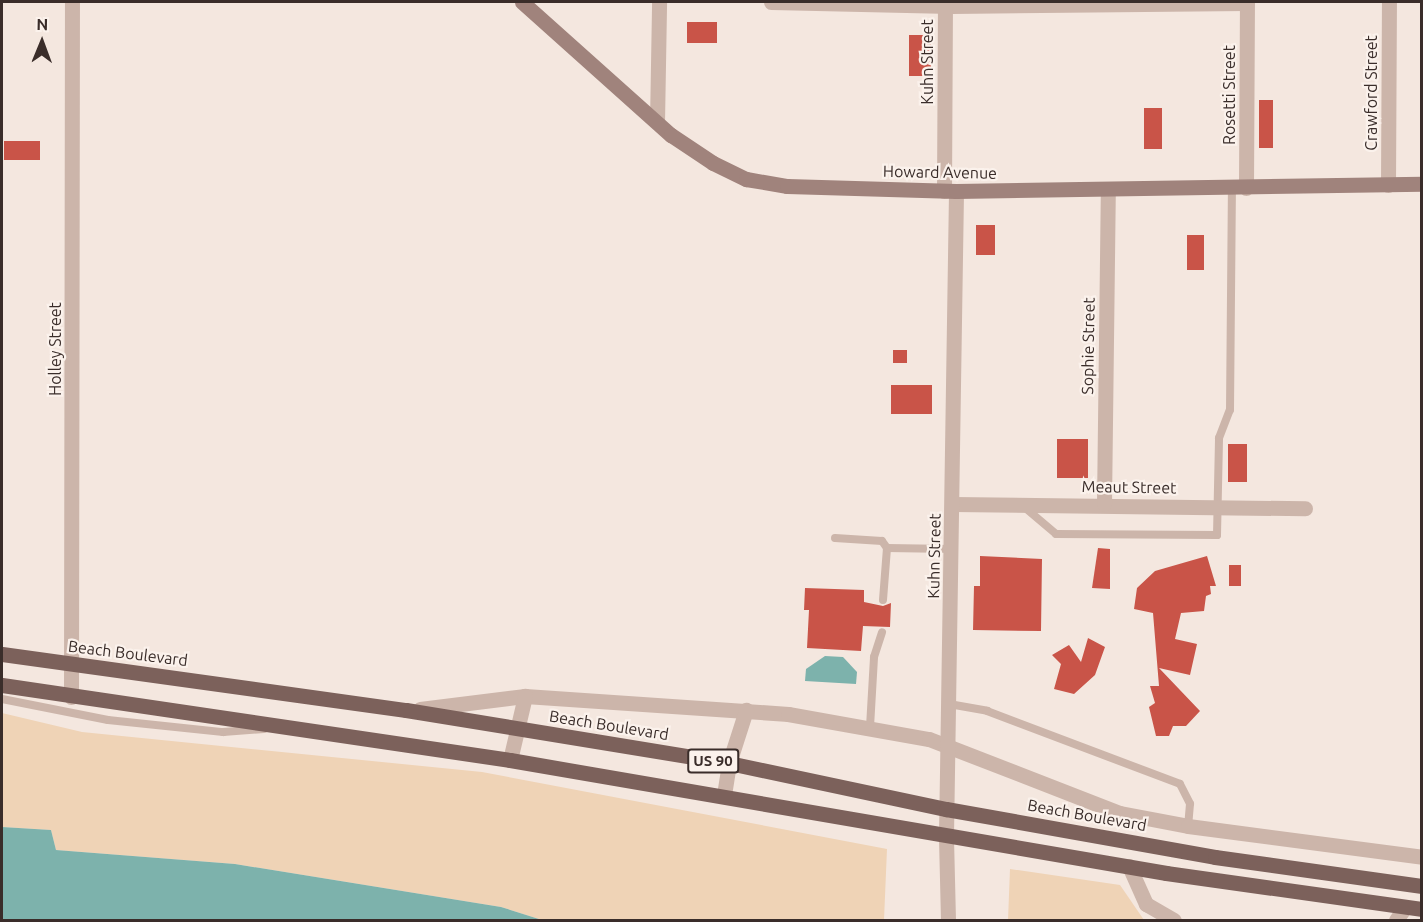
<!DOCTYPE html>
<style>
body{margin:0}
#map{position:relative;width:1423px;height:922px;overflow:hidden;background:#f4e7df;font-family:Ubuntu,sans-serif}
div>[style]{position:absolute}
.sand>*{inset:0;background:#efd3b6}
.water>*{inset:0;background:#7db2ac}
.building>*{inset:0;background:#c95448;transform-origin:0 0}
.lane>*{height:8px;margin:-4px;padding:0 4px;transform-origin:4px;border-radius:4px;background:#ccb5aa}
.street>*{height:15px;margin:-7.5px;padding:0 7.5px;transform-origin:7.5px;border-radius:7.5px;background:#ccb5aa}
.secondary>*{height:15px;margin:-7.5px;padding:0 7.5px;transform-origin:7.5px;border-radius:7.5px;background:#a0837c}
.primary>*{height:15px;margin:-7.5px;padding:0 7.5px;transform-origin:7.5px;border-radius:7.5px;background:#7c615b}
span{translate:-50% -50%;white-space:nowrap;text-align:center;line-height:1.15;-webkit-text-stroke:4.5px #fbf2ec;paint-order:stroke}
.shield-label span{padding:2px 4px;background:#fbf2ec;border:2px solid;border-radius:4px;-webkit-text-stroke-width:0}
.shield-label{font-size:15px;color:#3a2d2a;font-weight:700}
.street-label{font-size:16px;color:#3a2d2a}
.frame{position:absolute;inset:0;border:3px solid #3a2d2a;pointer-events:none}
.north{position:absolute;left:12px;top:12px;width:60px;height:60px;-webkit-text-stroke:4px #fbf2ec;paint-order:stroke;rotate:1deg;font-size:16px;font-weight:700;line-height:24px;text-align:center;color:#3a2d2a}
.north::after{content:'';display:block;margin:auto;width:21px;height:27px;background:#3a2d2a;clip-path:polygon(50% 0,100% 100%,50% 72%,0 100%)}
</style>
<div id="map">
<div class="sand">
<i style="clip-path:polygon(2px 713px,82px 732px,482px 772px,887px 849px,884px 920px,542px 920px,501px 907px,235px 864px,56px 850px,51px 830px,2px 827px)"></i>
<i style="clip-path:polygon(1010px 869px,1120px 885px,1144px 920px,1008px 920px)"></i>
</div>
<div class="water">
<i style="clip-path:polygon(825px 656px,843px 657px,857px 672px,856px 684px,805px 681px,806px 669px)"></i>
<i style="clip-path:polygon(2px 827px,51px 830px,56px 850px,235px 864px,501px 907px,542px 920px,2px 920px)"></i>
</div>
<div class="building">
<i style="left:687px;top:22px;width:30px;height:21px"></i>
<i style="left:909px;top:35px;width:22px;height:41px"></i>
<i style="left:1259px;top:100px;width:14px;height:48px"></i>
<i style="left:1144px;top:108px;width:18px;height:41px"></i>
<i style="left:4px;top:141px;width:36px;height:19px"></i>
<i style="left:976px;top:225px;width:19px;height:30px"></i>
<i style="left:1187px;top:235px;width:17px;height:35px"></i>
<i style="left:893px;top:350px;width:14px;height:13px"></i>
<i style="left:891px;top:385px;width:41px;height:29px"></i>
<i style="left:1057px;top:439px;width:31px;height:39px"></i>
<i style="left:1228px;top:444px;width:19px;height:38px"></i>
<i style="clip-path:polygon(1098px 548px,1110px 549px,1110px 589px,1092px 588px)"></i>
<i style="clip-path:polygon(980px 556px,1042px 559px,1041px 631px,973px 630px,974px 586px,980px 586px)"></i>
<i style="clip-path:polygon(1207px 556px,1216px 586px,1210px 586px,1211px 594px,1206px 596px,1204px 611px,1181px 613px,1175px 639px,1197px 644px,1190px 675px,1159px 668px,1200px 711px,1186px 726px,1173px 726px,1169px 736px,1156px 736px,1149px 707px,1155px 703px,1150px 686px,1159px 686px,1153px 613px,1134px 609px,1137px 588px,1155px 571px)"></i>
<i style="left:1229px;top:565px;width:12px;height:21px"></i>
<i style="clip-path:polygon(805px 588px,864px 590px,864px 602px,883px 606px,891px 603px,890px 627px,863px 626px,861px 651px,807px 648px,809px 610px,804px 610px)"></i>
<i style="clip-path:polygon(1088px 638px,1105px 647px,1095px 675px,1074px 694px,1054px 689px,1061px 664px,1052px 655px,1069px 645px,1081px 662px)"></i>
</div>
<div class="lane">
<i style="left:1023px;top:506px;width:43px;rotate:40.3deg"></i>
<i style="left:1056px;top:534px;width:161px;rotate:0.4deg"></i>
<i style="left:1217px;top:535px;width:97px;rotate:-88.8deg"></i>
<i style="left:1219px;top:438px;width:30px;rotate:-69deg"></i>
<i style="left:1230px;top:410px;width:222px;rotate:-89.5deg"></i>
<i style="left:835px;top:538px;width:47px;rotate:3.7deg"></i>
<i style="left:882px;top:541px;width:9px;rotate:54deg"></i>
<i style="left:883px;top:600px;width:52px;rotate:-85.6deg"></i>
<i style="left:887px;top:548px;width:65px;rotate:0.9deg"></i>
<i style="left:2px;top:699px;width:108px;rotate:11.2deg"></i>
<i style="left:108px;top:720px;width:116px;rotate:6deg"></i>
<i style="left:223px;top:732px;width:41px;rotate:-4.2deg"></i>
<i style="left:949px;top:704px;width:39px;rotate:10deg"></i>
<i style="left:987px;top:711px;width:206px;rotate:20.7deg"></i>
<i style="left:1180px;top:784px;width:22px;rotate:63deg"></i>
<i style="left:1190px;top:804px;width:22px;rotate:95deg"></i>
<i style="left:870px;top:727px;width:70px;rotate:-86.7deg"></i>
<i style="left:874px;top:657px;width:26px;rotate:-72deg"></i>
</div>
<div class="street">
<i style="left:771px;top:2px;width:180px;rotate:1.3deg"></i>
<i style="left:951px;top:6px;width:296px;rotate:-0.6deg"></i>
<i style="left:657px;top:122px;width:120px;rotate:-89deg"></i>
<i style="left:1388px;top:185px;width:183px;rotate:-89.7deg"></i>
<i style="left:1246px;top:188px;width:186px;rotate:-89.7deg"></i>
<i style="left:944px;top:191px;width:185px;rotate:-89.7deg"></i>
<i style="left:953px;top:504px;width:352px;rotate:0.7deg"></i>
<i style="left:1104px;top:504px;width:315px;rotate:-89.3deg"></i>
<i style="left:71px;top:697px;width:695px;rotate:-89.92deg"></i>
<i style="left:420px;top:709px;width:106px;rotate:-7.1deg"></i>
<i style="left:525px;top:696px;width:264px;rotate:3.9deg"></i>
<i style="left:788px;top:714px;width:143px;rotate:10.1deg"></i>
<i style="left:929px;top:739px;width:205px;rotate:21.2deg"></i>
<i style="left:1120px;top:813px;width:69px;rotate:10.8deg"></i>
<i style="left:1188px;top:826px;width:236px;rotate:7.5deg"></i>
<i style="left:510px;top:760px;width:66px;rotate:-76.8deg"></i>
<i style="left:724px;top:795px;width:32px;rotate:-81deg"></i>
<i style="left:729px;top:763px;width:56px;rotate:-72.2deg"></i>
<i style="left:1129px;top:866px;width:42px;rotate:65.9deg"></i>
<i style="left:1146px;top:904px;width:32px;rotate:30deg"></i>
<i style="left:948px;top:920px;width:84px;rotate:-91.4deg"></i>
<i style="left:946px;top:836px;width:645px;rotate:-89.11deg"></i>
<i style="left:1396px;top:920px;width:16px;rotate:-55deg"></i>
</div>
<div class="secondary">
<i style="left:522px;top:2px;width:200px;rotate:41.8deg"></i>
<i style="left:671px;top:135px;width:50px;rotate:33.7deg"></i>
<i style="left:713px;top:163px;width:37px;rotate:26deg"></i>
<i style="left:746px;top:179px;width:42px;rotate:9.7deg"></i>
<i style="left:787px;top:186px;width:169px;rotate:1.7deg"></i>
<i style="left:956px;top:191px;width:466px;rotate:-0.9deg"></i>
</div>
<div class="primary">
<i style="left:2px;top:654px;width:408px;rotate:7.9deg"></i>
<i style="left:406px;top:710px;width:327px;rotate:9.3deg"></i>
<i style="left:729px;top:763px;width:222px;rotate:12deg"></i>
<i style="left:946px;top:809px;width:273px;rotate:10.1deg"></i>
<i style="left:1215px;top:857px;width:209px;rotate:8deg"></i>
<i style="left:2px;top:685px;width:514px;rotate:8.4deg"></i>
<i style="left:510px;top:760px;width:666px;rotate:9.77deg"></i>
<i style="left:1166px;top:873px;width:259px;rotate:8deg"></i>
</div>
<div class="shield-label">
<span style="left:713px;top:761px">US 90</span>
</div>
<div class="street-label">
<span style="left:927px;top:62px;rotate:-90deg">Kuhn Street</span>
<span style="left:1371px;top:93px;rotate:-90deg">Crawford Street</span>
<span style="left:1229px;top:95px;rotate:-90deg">Rosetti Street</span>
<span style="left:940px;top:172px;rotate:1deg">Howard Avenue</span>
<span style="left:1088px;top:346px;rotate:-89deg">Sophie Street</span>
<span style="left:55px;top:349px;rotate:-90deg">Holley Street</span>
<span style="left:1129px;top:487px;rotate:1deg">Meaut Street</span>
<span style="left:934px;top:556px;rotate:-89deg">Kuhn Street</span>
<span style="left:128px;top:653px;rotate:7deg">Beach Boulevard</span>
<span style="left:609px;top:725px;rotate:9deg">Beach Boulevard</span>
<span style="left:1087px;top:815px;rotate:10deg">Beach Boulevard</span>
</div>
<div class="frame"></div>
<div class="north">N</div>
</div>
